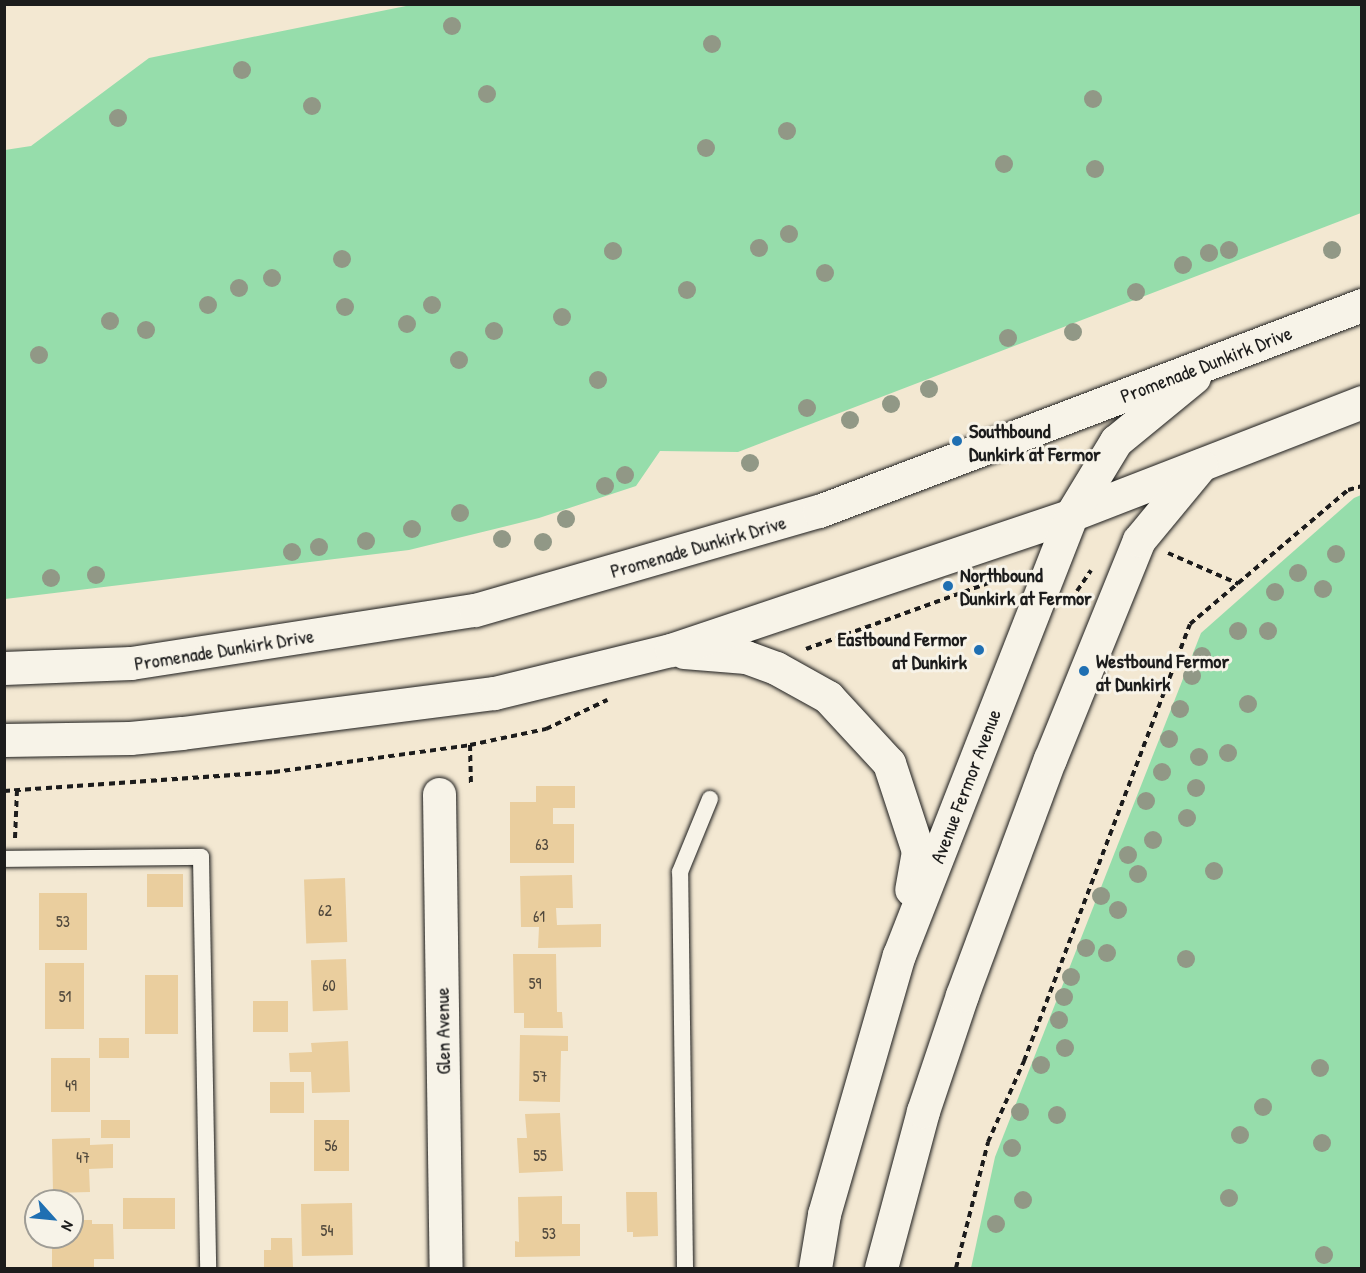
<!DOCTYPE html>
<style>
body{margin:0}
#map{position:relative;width:1366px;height:1273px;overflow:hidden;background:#f3e8d2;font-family:"Patrick Hand",sans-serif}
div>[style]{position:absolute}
.green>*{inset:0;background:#96ddab}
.building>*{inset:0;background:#eace9e;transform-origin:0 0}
.path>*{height:4px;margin-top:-2px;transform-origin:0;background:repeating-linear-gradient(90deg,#1c1c1c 0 6px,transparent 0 10.5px)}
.roads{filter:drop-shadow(0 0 2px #1c1c1c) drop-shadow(0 0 2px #1c1c1c)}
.service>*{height:16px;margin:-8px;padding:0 8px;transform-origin:8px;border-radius:8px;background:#f7f3e8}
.minor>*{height:33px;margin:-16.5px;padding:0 16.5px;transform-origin:16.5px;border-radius:16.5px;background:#f7f3e8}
.secondary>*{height:33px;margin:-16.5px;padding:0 16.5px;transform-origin:16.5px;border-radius:16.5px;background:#f7f3e8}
.trees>*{width:18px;height:18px;margin:-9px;border-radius:50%;background:#919886}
.dots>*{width:16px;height:16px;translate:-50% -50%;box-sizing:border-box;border:3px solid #f7f3e8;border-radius:50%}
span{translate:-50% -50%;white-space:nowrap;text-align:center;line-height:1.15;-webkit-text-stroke:6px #f7f3e8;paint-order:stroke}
.number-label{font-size:16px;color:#50483c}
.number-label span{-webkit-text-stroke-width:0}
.street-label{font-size:20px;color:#1c1c1c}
.poi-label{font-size:20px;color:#1c1c1c;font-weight:700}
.left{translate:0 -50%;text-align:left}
.right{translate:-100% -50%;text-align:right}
.frame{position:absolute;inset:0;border:6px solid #1c1c1c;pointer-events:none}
.north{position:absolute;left:24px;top:1189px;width:60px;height:60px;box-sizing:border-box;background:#f7f3e8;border:2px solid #9f9d96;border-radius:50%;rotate:117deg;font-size:16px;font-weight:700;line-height:24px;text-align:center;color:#1c1c1c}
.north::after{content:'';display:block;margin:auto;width:21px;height:27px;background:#1f6fb2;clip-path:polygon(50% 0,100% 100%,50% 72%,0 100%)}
</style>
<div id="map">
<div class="green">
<i style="clip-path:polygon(411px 5px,1361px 5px,1361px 213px,738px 452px,660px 451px,636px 486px,539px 518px,409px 550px,5px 599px,5px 150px,31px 146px,149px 58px)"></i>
<i style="clip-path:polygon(1361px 495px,1361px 1268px,971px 1268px,995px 1157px,1201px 633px,1354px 498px)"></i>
</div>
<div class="building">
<i style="clip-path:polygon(536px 786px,575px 786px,575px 808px,553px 808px,553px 824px,574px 824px,574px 863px,510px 863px,510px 802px,536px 802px)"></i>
<i style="left:147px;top:874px;width:36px;height:33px"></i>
<i style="clip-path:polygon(572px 875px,573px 908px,556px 908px,557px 925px,601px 924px,601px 947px,538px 948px,539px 927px,521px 927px,520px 876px)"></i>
<i style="left:345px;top:878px;width:64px;height:41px;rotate:88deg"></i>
<i style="left:39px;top:893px;width:48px;height:57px"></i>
<i style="clip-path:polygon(513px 954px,556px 954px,557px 1012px,562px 1012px,563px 1028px,524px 1028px,524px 1013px,514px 1013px)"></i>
<i style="left:346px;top:959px;width:51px;height:35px;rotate:88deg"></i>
<i style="left:45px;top:963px;width:39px;height:66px"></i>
<i style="left:145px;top:975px;width:33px;height:59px"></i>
<i style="left:288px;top:1001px;width:31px;height:35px;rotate:90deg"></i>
<i style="clip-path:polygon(520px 1035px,568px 1036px,568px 1051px,561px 1051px,560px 1102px,519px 1101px)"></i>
<i style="left:99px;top:1038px;width:30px;height:20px"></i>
<i style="clip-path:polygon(348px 1041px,350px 1092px,312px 1093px,311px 1072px,290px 1072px,289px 1053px,312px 1052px,311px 1043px)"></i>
<i style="left:51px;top:1058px;width:39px;height:54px"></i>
<i style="left:270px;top:1082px;width:34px;height:31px"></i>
<i style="clip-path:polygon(560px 1113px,563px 1171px,519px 1173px,517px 1138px,527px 1138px,525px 1114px)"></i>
<i style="left:130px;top:1120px;width:18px;height:29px;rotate:90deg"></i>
<i style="left:314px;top:1120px;width:35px;height:51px"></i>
<i style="clip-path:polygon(90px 1138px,90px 1145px,113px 1144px,113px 1168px,89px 1169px,90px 1192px,53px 1193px,52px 1139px)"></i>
<i style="clip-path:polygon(626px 1192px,657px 1192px,658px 1236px,633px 1237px,633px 1232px,627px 1232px)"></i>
<i style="clip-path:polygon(562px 1196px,562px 1224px,580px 1224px,580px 1256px,515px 1257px,515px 1241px,519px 1242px,518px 1197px)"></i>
<i style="left:123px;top:1198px;width:52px;height:31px"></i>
<i style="left:352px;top:1203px;width:52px;height:51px;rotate:89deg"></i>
<i style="clip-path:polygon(72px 1220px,92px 1220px,92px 1224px,113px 1224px,114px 1259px,94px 1259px,94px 1268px,52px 1268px,52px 1237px,72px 1237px)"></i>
<i style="clip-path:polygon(271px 1238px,292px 1238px,293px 1268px,264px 1268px,264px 1250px,271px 1250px)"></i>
</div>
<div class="path">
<i style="left:1168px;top:553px;width:77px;rotate:23.6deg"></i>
<i style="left:1077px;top:591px;width:25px;rotate:-56deg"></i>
<i style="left:806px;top:649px;width:223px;rotate:-19.9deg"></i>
<i style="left:470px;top:745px;width:41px;rotate:88.6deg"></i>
<i style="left:4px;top:791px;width:271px;rotate:-4deg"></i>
<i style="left:274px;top:772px;width:198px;rotate:-7.8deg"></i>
<i style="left:470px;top:745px;width:78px;rotate:-11.9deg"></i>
<i style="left:546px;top:729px;width:68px;rotate:-25.4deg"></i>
<i style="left:15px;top:838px;width:47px;rotate:-87.6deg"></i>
<i style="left:956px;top:1268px;width:130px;rotate:-75.7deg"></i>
<i style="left:988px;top:1142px;width:89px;rotate:-66deg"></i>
<i style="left:1024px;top:1061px;width:467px;rotate:-69.2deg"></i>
<i style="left:1190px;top:624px;width:207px;rotate:-40.3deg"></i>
<i style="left:1348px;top:490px;width:15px;rotate:-16deg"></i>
</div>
<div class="roads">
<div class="service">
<i style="left:4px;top:859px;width:197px;rotate:-0.6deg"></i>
<i style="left:201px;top:857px;width:411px;rotate:89deg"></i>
<i style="left:685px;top:1268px;width:396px;rotate:-90.7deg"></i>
<i style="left:680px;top:872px;width:79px;rotate:-67.7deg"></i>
</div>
<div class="minor">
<i style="left:439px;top:794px;width:474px;rotate:89.2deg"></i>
</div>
<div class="secondary">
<i style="left:684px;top:652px;width:62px;rotate:4.6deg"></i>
<i style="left:746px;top:657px;width:32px;rotate:20deg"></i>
<i style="left:776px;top:668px;width:60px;rotate:29.1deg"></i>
<i style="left:828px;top:697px;width:90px;rotate:47.3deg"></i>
<i style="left:889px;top:763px;width:93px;rotate:71.8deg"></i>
<i style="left:918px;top:851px;width:39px;rotate:100deg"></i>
<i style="left:4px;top:668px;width:127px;rotate:-2.3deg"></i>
<i style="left:131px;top:663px;width:348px;rotate:-8.8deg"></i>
<i style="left:475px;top:610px;width:358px;rotate:-16.1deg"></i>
<i style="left:819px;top:511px;width:581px;rotate:-20.78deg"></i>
<i style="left:4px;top:740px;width:126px;rotate:-0.9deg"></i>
<i style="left:130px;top:738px;width:52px;rotate:-5.5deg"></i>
<i style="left:182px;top:733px;width:315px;rotate:-7.3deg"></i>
<i style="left:494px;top:693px;width:182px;rotate:-13.7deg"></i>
<i style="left:671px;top:650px;width:422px;rotate:-18.6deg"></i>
<i style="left:1071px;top:515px;width:312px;rotate:-21.2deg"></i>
<i style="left:815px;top:1268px;width:55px;rotate:-80.5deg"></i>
<i style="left:824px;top:1214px;width:270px;rotate:-73.9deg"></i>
<i style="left:899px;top:955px;width:472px;rotate:-68.6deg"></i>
<i style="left:1071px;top:515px;width:87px;rotate:-58.7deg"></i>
<i style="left:1116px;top:441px;width:101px;rotate:-39.4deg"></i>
<i style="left:881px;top:1268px;width:163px;rotate:-75deg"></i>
<i style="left:923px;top:1111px;width:122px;rotate:-71.4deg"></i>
<i style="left:962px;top:995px;width:252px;rotate:-69.6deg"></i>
<i style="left:1050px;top:759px;width:236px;rotate:-67.9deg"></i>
<i style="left:1139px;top:540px;width:97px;rotate:-50.4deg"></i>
</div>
</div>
<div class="trees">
<i style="left:452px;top:26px"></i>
<i style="left:712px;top:44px"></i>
<i style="left:242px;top:70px"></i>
<i style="left:487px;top:94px"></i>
<i style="left:1093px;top:99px"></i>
<i style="left:312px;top:106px"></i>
<i style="left:118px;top:118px"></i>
<i style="left:787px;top:131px"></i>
<i style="left:706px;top:148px"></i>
<i style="left:1004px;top:164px"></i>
<i style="left:1095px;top:169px"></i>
<i style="left:789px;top:234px"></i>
<i style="left:759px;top:248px"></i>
<i style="left:1229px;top:250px"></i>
<i style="left:1332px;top:250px"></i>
<i style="left:613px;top:251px"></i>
<i style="left:1209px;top:253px"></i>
<i style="left:342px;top:259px"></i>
<i style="left:1183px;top:265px"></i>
<i style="left:825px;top:273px"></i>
<i style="left:272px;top:278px"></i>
<i style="left:239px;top:288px"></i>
<i style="left:687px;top:290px"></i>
<i style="left:1136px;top:292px"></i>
<i style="left:208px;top:305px"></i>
<i style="left:432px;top:305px"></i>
<i style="left:345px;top:307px"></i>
<i style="left:562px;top:317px"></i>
<i style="left:110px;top:321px"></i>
<i style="left:407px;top:324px"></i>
<i style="left:146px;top:330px"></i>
<i style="left:494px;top:331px"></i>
<i style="left:1073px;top:332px"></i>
<i style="left:1008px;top:338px"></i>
<i style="left:39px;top:355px"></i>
<i style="left:459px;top:360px"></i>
<i style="left:598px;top:380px"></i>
<i style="left:929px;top:389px"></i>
<i style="left:891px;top:404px"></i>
<i style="left:807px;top:408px"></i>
<i style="left:850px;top:420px"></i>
<i style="left:750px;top:463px"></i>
<i style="left:625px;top:475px"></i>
<i style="left:605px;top:486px"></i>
<i style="left:460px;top:513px"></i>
<i style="left:566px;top:519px"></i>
<i style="left:412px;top:529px"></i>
<i style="left:502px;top:539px"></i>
<i style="left:366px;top:541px"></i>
<i style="left:543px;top:542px"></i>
<i style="left:319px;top:547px"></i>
<i style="left:292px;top:552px"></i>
<i style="left:1336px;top:554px"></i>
<i style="left:1298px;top:573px"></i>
<i style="left:96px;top:575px"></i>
<i style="left:51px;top:578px"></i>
<i style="left:1323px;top:589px"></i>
<i style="left:1275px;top:592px"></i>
<i style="left:1238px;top:631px"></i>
<i style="left:1268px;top:631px"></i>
<i style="left:1202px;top:656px"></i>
<i style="left:1192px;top:676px"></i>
<i style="left:1248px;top:704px"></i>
<i style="left:1180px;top:709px"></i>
<i style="left:1169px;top:739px"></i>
<i style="left:1228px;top:753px"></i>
<i style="left:1199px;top:757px"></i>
<i style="left:1162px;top:772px"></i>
<i style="left:1196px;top:788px"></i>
<i style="left:1146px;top:801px"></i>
<i style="left:1187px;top:818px"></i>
<i style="left:1153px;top:840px"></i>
<i style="left:1128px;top:855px"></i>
<i style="left:1214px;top:871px"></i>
<i style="left:1138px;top:874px"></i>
<i style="left:1101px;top:896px"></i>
<i style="left:1118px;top:910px"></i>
<i style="left:1086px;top:948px"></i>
<i style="left:1107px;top:953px"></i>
<i style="left:1186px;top:959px"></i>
<i style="left:1071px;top:977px"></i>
<i style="left:1064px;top:997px"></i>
<i style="left:1059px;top:1020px"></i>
<i style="left:1065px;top:1048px"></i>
<i style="left:1041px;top:1065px"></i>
<i style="left:1320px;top:1068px"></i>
<i style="left:1263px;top:1107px"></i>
<i style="left:1020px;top:1112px"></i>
<i style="left:1057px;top:1115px"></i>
<i style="left:1240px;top:1135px"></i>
<i style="left:1322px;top:1143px"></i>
<i style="left:1012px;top:1148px"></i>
<i style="left:1229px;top:1198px"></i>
<i style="left:1023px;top:1200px"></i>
<i style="left:996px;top:1224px"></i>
<i style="left:1324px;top:1255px"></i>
</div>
<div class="dots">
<i style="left:957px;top:441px;background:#1f6fb2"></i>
<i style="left:948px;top:586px;background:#1f6fb2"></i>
<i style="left:979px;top:650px;background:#1f6fb2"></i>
<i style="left:1084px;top:671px;background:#1f6fb2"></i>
</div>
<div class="number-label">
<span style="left:542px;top:844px">63</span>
<span style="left:325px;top:910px">62</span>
<span style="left:539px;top:916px">61</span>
<span style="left:63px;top:921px">53</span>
<span style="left:535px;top:983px">59</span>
<span style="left:329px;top:985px">60</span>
<span style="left:65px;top:996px">51</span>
<span style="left:540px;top:1076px">57</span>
<span style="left:71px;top:1085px">49</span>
<span style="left:331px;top:1145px">56</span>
<span style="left:540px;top:1155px">55</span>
<span style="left:83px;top:1157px">47</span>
<span style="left:327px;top:1230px">54</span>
<span style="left:549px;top:1233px">53</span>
</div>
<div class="street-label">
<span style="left:1206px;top:364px;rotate:-21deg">Promenade Dunkirk Drive</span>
<span style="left:698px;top:546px;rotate:-16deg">Promenade Dunkirk Drive</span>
<span style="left:224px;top:649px;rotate:-9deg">Promenade Dunkirk Drive</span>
<span style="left:965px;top:786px;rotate:-69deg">Avenue Fermor Avenue</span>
<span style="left:442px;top:1031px;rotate:-91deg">Glen Avenue</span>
</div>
<div class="poi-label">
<span class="left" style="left:969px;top:442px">Southbound<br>Dunkirk at Fermor</span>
<span class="left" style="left:960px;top:586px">Northbound<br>Dunkirk at Fermor</span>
<span class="right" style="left:967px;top:650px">Eastbound Fermor<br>at Dunkirk</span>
<span class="left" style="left:1096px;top:672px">Westbound Fermor<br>at Dunkirk</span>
</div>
<div class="frame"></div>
<div class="north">N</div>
</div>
